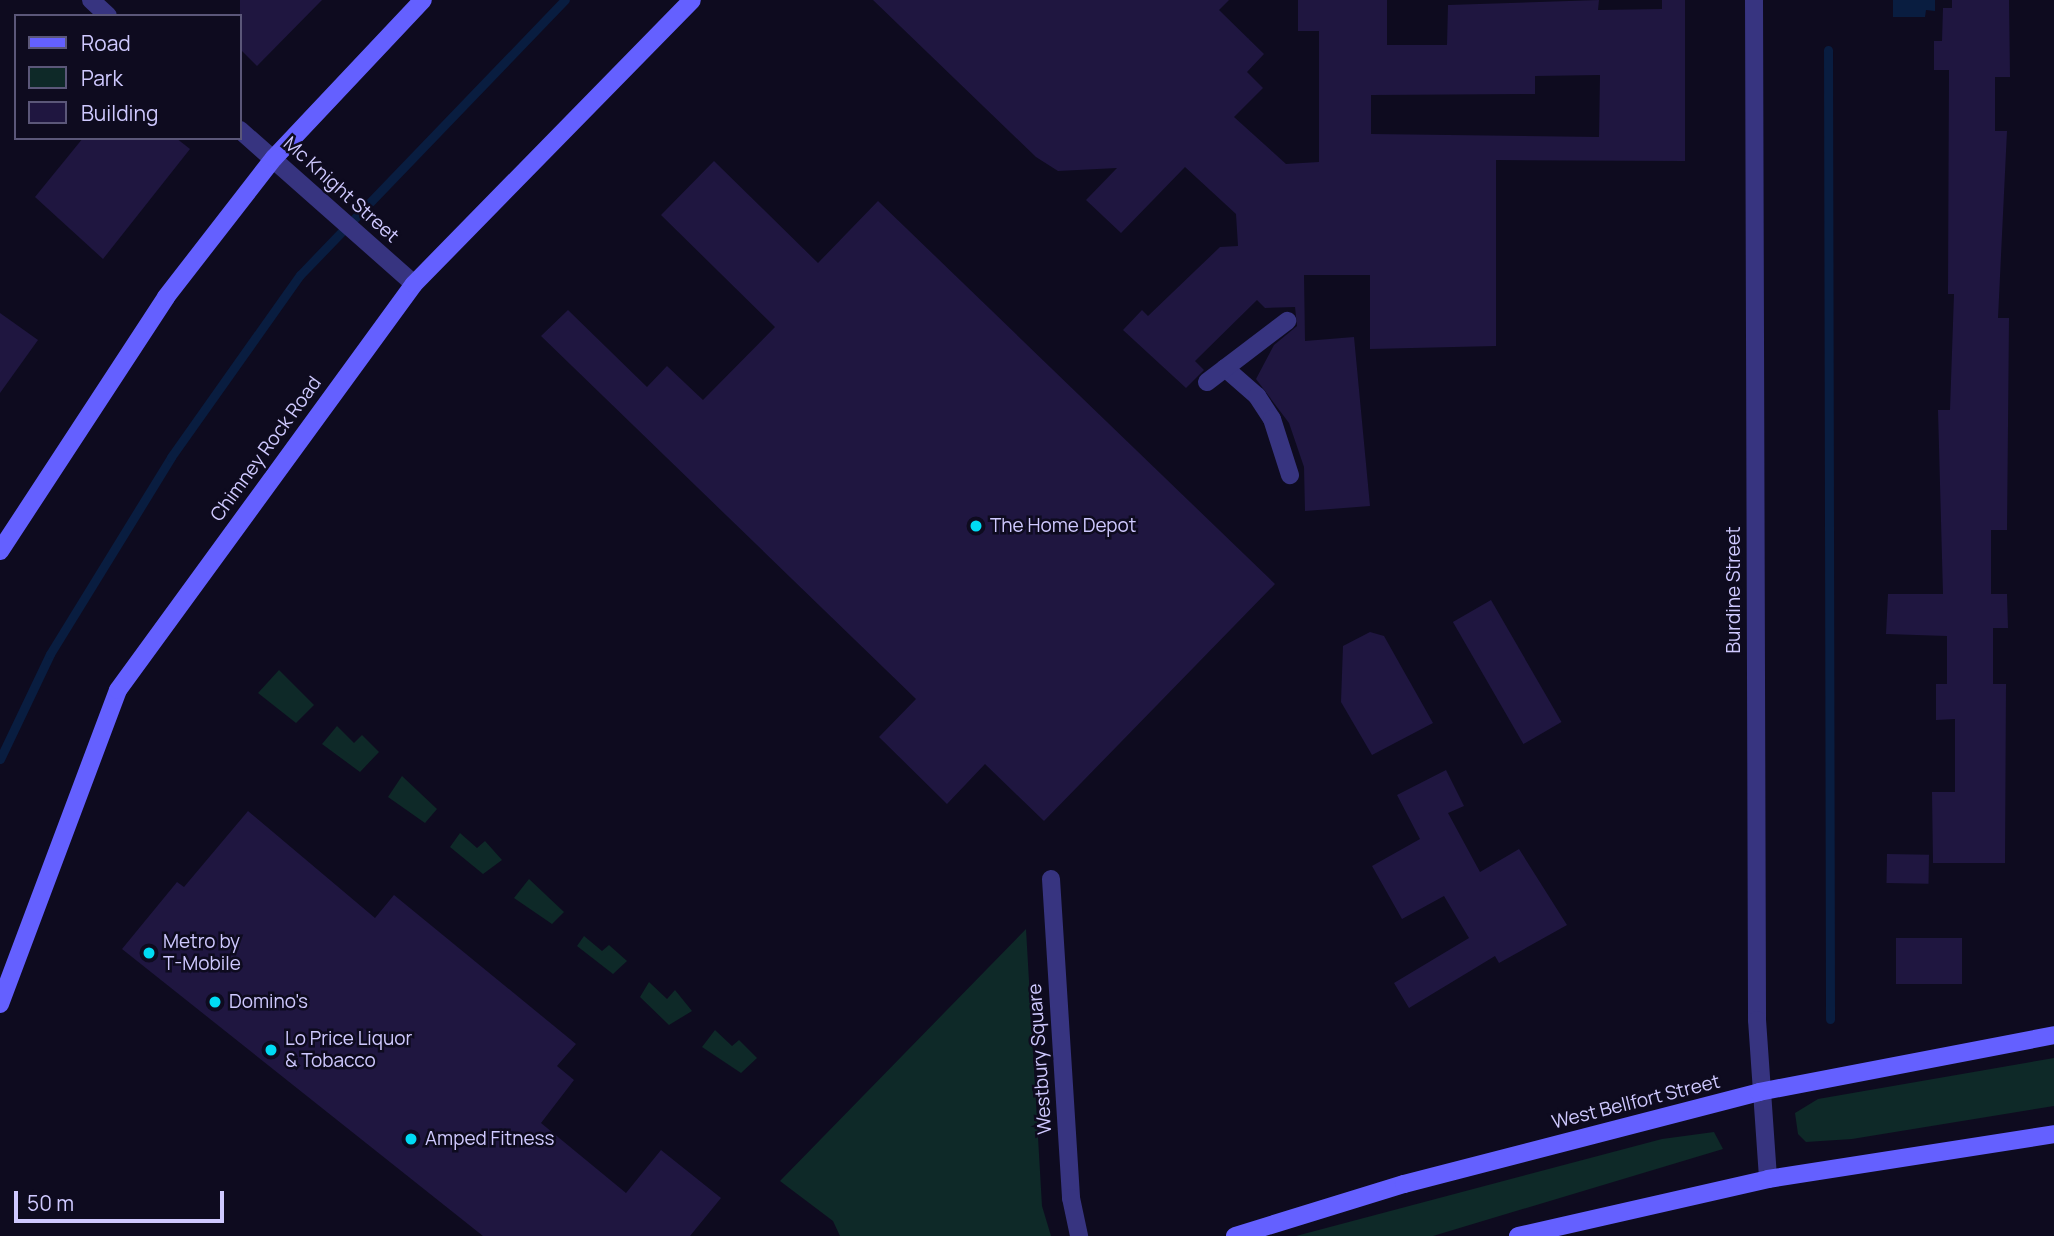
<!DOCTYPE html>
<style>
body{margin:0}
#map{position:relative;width:2054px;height:1236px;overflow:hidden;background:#0e0b1f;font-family:Manrope,sans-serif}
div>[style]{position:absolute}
.green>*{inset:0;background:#0e2928}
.water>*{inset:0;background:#091d40}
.stream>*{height:9px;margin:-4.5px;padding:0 4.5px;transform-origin:4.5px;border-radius:4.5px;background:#091d40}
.building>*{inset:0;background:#1f1640;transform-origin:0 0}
.street>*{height:18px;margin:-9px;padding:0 9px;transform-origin:9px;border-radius:9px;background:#373480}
.secondary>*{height:18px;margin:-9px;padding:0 9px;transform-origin:9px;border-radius:9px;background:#6460ff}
.dots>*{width:19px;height:19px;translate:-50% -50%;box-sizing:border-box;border:4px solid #0e0b1f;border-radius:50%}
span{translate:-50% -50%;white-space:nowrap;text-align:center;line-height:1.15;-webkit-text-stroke:5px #0e0b1f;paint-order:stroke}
.street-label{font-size:19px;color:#cfc9ff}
.poi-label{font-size:19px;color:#cfc9ff}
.left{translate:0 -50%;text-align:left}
.legend{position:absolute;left:14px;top:14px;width:228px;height:126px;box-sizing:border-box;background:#0e0b1f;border:2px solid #5b5779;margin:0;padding:9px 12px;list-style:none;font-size:21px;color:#cfc9ff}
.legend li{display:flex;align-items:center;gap:14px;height:35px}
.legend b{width:35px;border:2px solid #5b5779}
.scale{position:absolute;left:14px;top:1191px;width:210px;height:32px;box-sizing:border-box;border:4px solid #cfc9ff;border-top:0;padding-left:9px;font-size:21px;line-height:24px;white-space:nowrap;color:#cfc9ff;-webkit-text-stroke:5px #0e0b1f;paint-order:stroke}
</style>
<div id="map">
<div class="green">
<i style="clip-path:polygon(279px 670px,314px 705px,296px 723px,258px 693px)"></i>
<i style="clip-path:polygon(337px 726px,354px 743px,362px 735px,379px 752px,360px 772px,322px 744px)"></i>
<i style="clip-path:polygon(402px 776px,437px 809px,425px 823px,388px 797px)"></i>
<i style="clip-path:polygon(460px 833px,477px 848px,485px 841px,502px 860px,483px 874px,450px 847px)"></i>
<i style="clip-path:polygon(529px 879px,564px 912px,552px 924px,514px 898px)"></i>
<i style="clip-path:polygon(1026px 929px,1042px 1206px,1051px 1236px,840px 1236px,833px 1221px,780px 1181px)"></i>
<i style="clip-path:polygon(584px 936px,602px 951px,609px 945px,627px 961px,613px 974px,577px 946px)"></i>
<i style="clip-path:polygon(649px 982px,667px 999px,675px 990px,692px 1011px,669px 1025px,640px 997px)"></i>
<i style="clip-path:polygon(715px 1030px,732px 1046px,739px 1040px,757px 1058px,741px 1073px,702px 1047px)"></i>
<i style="clip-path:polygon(2054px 1058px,2054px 1106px,1852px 1139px,1806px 1142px,1798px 1134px,1795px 1113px,1818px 1099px)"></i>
<i style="clip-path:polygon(1714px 1132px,1723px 1149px,1433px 1236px,1296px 1236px,1662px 1139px)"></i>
</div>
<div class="water">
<i style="clip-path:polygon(1893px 0,1935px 0,1935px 11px,1926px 10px,1925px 17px,1893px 17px)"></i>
</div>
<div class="stream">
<i style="left:1828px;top:50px;width:969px;rotate:89.88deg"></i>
<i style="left:0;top:759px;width:116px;rotate:-64.5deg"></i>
<i style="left:50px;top:654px;width:231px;rotate:-58.4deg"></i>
<i style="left:171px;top:457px;width:223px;rotate:-54.7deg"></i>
<i style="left:300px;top:275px;width:382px;rotate:-46.1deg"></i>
</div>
<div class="building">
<i style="clip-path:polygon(240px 0,322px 0,257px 66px,240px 49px)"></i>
<i style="clip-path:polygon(evenodd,873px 0,1229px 0,1219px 10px,1264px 54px,1247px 72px,1263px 88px,1234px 117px,1286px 164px,1319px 162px,1319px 31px,1298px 31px,1298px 0,1387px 0,1387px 45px,1447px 45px,1448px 5px,1599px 0,1598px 10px,1662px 9px,1662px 0,1685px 0,1685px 161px,1496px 160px,1496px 346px,1370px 349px,1370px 275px,1304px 275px,1305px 341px,1354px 337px,1370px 506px,1305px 511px,1304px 467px,1289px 423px,1256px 379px,1274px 345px,1297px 326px,1295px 307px,1265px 308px,1257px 300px,1195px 361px,1204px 370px,1186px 388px,1123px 330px,1142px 310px,1148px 316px,1220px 247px,1238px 246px,1236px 214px,1185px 167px,1121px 233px,1086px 200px,1117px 168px,1058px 171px,1036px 157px,873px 0,1600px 75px,1599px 137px,1371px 134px,1371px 95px,1535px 94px,1535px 76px,1600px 75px)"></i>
<i style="clip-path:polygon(1952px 0,2009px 0,2010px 77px,1995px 77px,1995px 131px,2007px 131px,1998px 318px,2009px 318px,2007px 530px,1991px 530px,1991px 594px,2007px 594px,2008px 628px,1993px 628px,1993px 684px,2006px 684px,2005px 863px,1933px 863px,1932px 792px,1955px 792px,1955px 719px,1936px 720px,1936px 684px,1947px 684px,1947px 636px,1886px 634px,1888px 594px,1943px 594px,1938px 410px,1950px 410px,1954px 294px,1948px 294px,1949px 70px,1934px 70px,1934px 41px,1942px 41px,1943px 8px,1952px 8px)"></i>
<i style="clip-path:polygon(83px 138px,176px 138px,190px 149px,103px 259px,35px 197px)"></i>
<i style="clip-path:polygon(714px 161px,818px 263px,878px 201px,1275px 584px,1044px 821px,985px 764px,947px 804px,879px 737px,916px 699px,541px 336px,568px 310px,647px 387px,667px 366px,703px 400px,775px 327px,661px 215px)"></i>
<i style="clip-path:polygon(0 313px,38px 340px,0 393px)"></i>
<i style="left:1491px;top:600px;width:141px;height:44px;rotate:60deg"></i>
<i style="clip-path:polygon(1370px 632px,1384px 636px,1433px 723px,1372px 755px,1341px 702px,1343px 646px)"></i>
<i style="clip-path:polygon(1446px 770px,1464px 806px,1448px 813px,1480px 872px,1519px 849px,1567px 925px,1499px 963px,1495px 956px,1409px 1008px,1394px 983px,1469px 938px,1444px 896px,1402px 919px,1372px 866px,1420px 839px,1397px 795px)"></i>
<i style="clip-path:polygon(248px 811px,375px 918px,394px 895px,576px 1044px,557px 1066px,574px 1080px,541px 1123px,626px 1193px,661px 1150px,721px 1198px,690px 1236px,483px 1236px,122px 949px,177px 882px,184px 887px)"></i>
<i style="left:1887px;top:854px;width:42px;height:29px;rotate:1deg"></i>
<i style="left:1962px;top:938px;width:46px;height:66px;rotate:90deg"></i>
</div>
<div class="street">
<i style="left:91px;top:0;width:23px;rotate:43deg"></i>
<i style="left:1754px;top:0;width:1020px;rotate:89.83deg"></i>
<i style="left:1757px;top:1020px;width:159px;rotate:86deg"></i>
<i style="left:240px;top:130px;width:232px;rotate:41.5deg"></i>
<i style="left:1225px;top:368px;width:43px;rotate:41.2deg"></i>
<i style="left:1257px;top:396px;width:27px;rotate:57deg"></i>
<i style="left:1272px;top:419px;width:59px;rotate:72.2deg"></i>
<i style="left:1207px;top:382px;width:101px;rotate:-37.3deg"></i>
<i style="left:1051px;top:879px;width:320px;rotate:86.4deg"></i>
<i style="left:1071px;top:1198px;width:39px;rotate:78deg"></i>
</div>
<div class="secondary">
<i style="left:0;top:551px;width:303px;rotate:-56.8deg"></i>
<i style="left:166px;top:297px;width:176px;rotate:-52.2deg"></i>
<i style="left:274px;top:158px;width:217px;rotate:-46.7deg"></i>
<i style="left:0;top:1004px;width:335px;rotate:-69.4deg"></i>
<i style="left:118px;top:690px;width:502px;rotate:-53.91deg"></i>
<i style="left:414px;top:284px;width:397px;rotate:-45.6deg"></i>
<i style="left:1235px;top:1236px;width:177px;rotate:-17.1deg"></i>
<i style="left:1404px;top:1184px;width:367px;rotate:-14.5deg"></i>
<i style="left:1759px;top:1092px;width:300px;rotate:-10.9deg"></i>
<i style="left:1518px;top:1236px;width:256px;rotate:-12.8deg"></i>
<i style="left:1768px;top:1179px;width:290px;rotate:-8.9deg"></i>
</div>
<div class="dots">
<i style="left:976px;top:526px;background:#00dbf4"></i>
<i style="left:149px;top:953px;background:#00dbf4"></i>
<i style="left:215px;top:1002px;background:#00dbf4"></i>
<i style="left:271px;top:1050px;background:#00dbf4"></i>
<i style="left:411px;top:1139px;background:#00dbf4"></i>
</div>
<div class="street-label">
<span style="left:341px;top:190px;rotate:42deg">Mc Knight Street</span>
<span style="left:266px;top:449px;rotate:-54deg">Chimney Rock Road</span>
<span style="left:1734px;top:590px;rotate:-90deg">Burdine Street</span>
<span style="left:1040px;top:1059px;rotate:-94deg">Westbury Square</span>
<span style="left:1636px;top:1102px;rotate:-14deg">West Bellfort Street</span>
</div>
<div class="poi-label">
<span class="left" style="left:990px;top:526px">The Home Depot</span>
<span class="left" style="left:163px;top:953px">Metro by<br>T-Mobile</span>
<span class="left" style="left:229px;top:1002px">Domino's</span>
<span class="left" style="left:285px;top:1050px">Lo Price Liquor<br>&amp; Tobacco</span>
<span class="left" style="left:425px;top:1139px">Amped Fitness</span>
</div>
<ul class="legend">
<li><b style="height:9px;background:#6460ff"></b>Road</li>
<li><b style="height:19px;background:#0e2928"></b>Park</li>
<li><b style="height:19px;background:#1f1640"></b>Building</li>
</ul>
<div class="scale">50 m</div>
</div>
